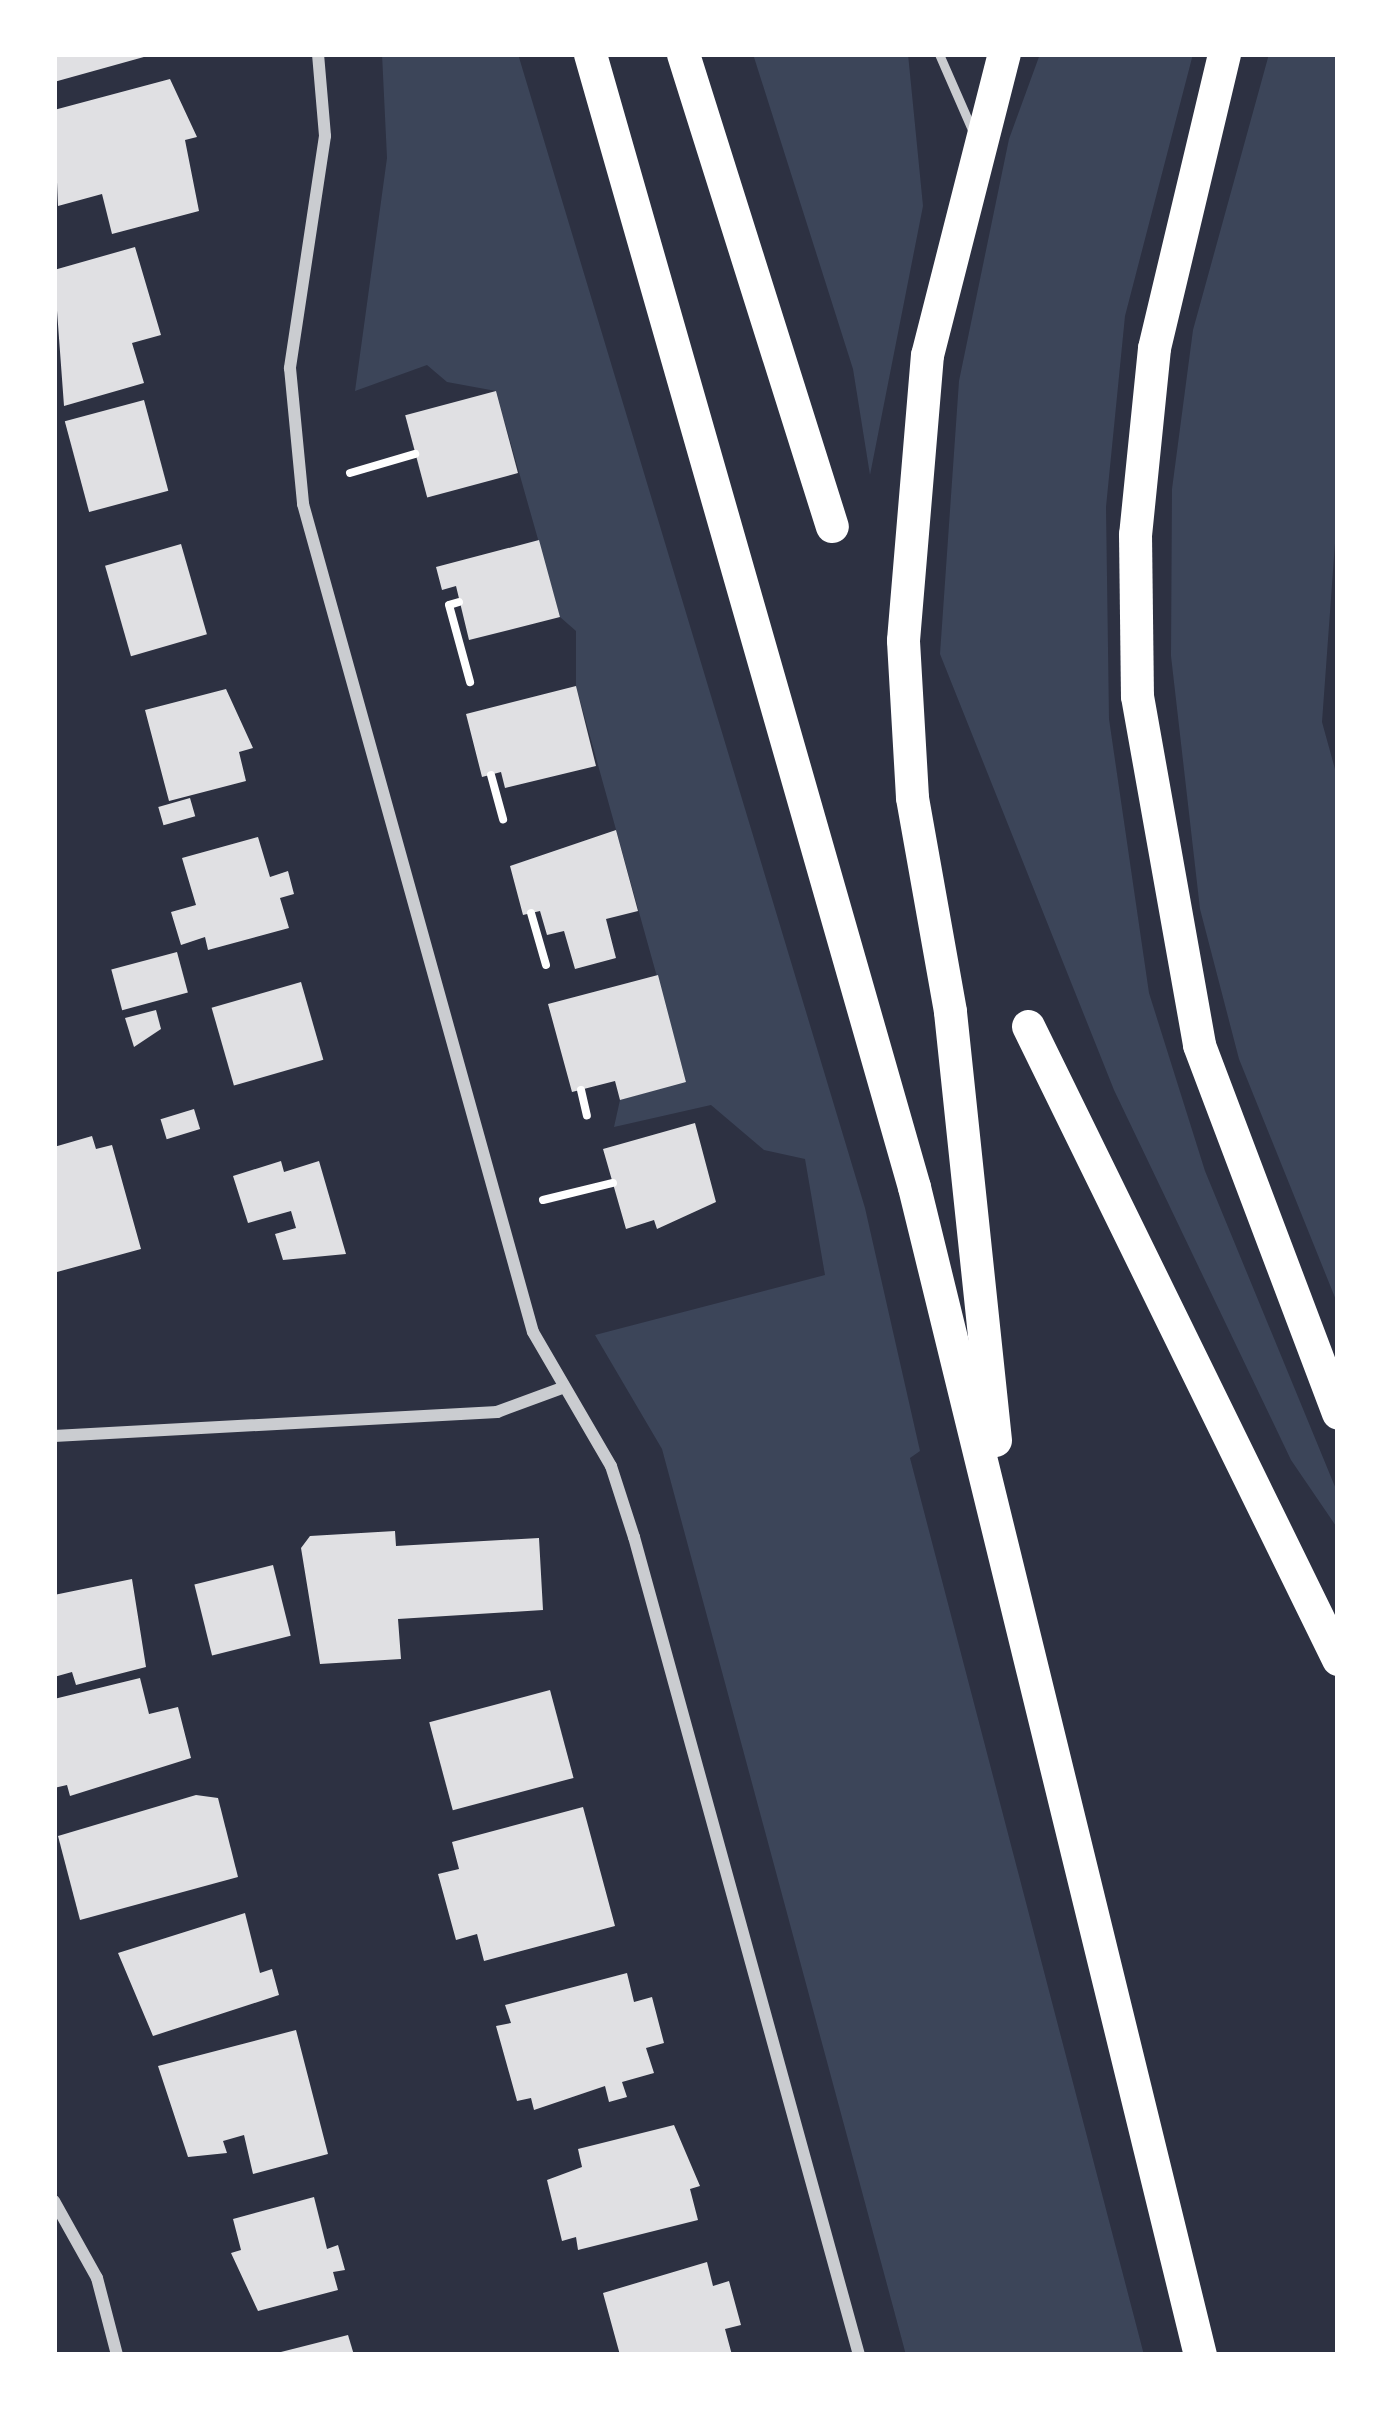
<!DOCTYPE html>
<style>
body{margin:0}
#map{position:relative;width:1392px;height:2409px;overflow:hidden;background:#2d3142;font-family:"Open Sans",sans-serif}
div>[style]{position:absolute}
.green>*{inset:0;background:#3c4559}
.building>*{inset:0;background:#e0e0e3;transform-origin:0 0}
.path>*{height:8px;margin:-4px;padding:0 4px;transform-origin:4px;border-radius:4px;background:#fff}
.service>*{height:9px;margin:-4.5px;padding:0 4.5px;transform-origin:4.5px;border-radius:4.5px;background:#caccd0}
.minor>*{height:12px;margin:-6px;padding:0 6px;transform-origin:6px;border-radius:6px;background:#caccd0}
.trunk>*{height:33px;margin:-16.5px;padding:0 16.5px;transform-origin:16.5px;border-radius:16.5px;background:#fff}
span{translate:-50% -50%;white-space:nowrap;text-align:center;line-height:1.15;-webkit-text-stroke:12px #fff;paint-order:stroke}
.frame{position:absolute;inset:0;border:57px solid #fff;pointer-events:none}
</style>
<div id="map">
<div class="green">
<i style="clip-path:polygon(382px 54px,518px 54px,865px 1208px,920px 1451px,910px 1458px,1144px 2355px,906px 2355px,662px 1449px,595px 1335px,825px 1275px,805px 1159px,764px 1150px,711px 1105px,614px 1127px,620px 1100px,686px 1081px,576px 686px,576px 631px,560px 617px,496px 391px,447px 382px,427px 365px,355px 391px,387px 158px)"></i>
<i style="clip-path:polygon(753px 54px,908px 54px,923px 206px,870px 475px,853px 369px)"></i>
<i style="clip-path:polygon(1040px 54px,1193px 54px,1125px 316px,1106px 507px,1109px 719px,1149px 993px,1205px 1171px,1338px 1494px,1338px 1529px,1291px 1460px,1114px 1090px,940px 654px,959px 381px,1009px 139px)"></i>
<i style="clip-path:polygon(1269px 54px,1338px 54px,1338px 502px,1322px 722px,1338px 780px,1338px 1305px,1239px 1059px,1200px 909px,1171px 656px,1172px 489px,1193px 330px)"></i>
</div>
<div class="building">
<i style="clip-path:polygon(54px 54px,151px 54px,151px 55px,54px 82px)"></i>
<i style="clip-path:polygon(170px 79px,197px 137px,185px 140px,199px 211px,112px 234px,102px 194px,58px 206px,54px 110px)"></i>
<i style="clip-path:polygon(135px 247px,161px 335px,132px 343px,144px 383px,64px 406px,54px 270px)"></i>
<i style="left:496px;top:391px;width:85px;height:94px;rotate:75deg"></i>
<i style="left:144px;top:400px;width:94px;height:82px;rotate:75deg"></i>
<i style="clip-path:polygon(539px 540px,560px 617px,469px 640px,456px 586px,442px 590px,436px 567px)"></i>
<i style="left:181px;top:544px;width:94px;height:79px;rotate:74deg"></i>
<i style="clip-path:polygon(576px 686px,596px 766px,505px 788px,501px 772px,482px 777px,466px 714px)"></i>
<i style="clip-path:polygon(226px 689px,253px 748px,239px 752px,246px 781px,169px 801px,145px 710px)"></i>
<i style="left:190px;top:798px;width:19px;height:33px;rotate:74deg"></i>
<i style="clip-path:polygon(616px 830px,638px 911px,606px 919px,616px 958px,575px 969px,564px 931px,547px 935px,540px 911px,523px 915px,510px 866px)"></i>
<i style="clip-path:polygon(258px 837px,270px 877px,288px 871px,294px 894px,280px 898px,289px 928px,208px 950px,205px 937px,181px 945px,171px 912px,196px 905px,182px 858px)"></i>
<i style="left:177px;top:952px;width:42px;height:68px;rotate:75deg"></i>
<i style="clip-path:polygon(658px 975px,686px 1082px,620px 1100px,615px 1081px,572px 1092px,548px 1004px)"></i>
<i style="left:301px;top:982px;width:81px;height:93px;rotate:74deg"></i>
<i style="clip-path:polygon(156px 1010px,161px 1029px,134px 1047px,125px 1018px)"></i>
<i style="left:194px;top:1109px;width:21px;height:35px;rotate:73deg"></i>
<i style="clip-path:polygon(695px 1123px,716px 1202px,657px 1229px,654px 1220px,626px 1229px,603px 1149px)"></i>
<i style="clip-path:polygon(92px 1136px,96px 1149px,112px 1145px,141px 1249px,57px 1272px,54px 1147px)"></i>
<i style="clip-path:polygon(281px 1161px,284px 1172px,319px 1161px,346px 1254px,283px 1260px,275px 1234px,296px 1228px,291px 1211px,248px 1223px,233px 1176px)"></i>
<i style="clip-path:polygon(395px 1531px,396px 1546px,539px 1538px,543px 1610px,398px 1619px,401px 1659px,320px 1664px,301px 1548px,310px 1536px)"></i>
<i style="left:273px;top:1565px;width:73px;height:81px;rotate:76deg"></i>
<i style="clip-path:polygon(132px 1579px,146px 1667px,76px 1685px,72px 1672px,54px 1677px,54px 1595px)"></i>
<i style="clip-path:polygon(140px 1678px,149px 1714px,178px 1707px,191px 1758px,70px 1796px,67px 1785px,54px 1788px,54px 1699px)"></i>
<i style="left:550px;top:1690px;width:91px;height:125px;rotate:75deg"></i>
<i style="clip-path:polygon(196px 1795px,218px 1798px,238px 1877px,80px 1920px,58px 1836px)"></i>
<i style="clip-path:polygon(583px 1807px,615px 1926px,484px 1961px,477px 1934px,456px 1940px,438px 1874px,459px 1869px,452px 1842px)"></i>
<i style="clip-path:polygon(245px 1913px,260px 1973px,272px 1969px,279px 1995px,153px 2036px,118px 1953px)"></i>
<i style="clip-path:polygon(627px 1973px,634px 2002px,652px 1997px,664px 2043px,646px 2048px,654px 2073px,622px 2082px,627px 2097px,609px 2102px,605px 2086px,534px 2110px,531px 2098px,517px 2101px,496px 2026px,511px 2023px,505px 2005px)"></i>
<i style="clip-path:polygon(296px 2030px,328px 2154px,253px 2174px,244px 2135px,223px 2141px,227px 2153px,188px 2157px,158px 2066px)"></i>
<i style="clip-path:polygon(674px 2125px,700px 2186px,690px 2189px,698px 2220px,578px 2250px,576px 2237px,562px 2241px,547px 2180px,582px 2167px,578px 2149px)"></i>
<i style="clip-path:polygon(314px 2197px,327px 2249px,338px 2245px,345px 2270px,333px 2272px,338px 2290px,258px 2311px,231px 2253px,241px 2250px,233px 2219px)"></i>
<i style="clip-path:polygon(707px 2262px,713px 2286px,729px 2281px,741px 2325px,725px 2329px,732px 2355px,620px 2355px,603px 2293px)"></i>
<i style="clip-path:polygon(348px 2335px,354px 2355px,277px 2355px,277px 2353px)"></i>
</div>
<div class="path">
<i style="left:350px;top:473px;width:68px;rotate:-16.3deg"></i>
<i style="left:459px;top:602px;width:10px;rotate:163deg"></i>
<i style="left:449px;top:605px;width:80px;rotate:74.7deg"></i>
<i style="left:491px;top:775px;width:46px;rotate:74.7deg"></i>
<i style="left:531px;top:913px;width:54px;rotate:73.9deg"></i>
<i style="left:581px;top:1090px;width:26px;rotate:77deg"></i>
<i style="left:543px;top:1200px;width:72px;rotate:-13.7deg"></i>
</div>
<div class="service">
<i style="left:939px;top:54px;width:85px;rotate:66.4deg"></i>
</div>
<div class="minor">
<i style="left:318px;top:54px;width:82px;rotate:85.1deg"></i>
<i style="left:325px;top:136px;width:235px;rotate:98.6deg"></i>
<i style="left:290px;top:368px;width:137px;rotate:84.5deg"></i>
<i style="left:303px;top:504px;width:859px;rotate:74.48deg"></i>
<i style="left:533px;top:1332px;width:155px;rotate:59.8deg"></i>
<i style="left:611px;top:1466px;width:75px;rotate:72.1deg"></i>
<i style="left:634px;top:1537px;width:848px;rotate:74.62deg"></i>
<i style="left:54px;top:1436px;width:444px;rotate:-3.1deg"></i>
<i style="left:497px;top:1412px;width:69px;rotate:-20.3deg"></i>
<i style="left:54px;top:2201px;width:88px;rotate:60.8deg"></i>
<i style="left:97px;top:2278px;width:80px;rotate:75.4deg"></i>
</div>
<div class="trunk">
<i style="left:590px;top:54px;width:1178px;rotate:74.04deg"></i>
<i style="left:914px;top:1187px;width:1203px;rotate:76.24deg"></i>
<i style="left:683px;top:54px;width:495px;rotate:72.5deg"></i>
<i style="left:1224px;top:54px;width:302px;rotate:103.4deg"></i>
<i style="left:1154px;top:348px;width:187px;rotate:95.8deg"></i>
<i style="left:1135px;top:534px;width:162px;rotate:89.3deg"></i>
<i style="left:1137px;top:696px;width:354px;rotate:79.9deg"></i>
<i style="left:1199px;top:1045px;width:393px;rotate:69.3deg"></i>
<i style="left:1028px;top:1026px;width:705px;rotate:63.91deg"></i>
<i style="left:995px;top:1440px;width:431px;rotate:-96deg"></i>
<i style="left:950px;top:1011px;width:217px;rotate:-100.1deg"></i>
<i style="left:912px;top:797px;width:157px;rotate:-93.3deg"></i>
<i style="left:903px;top:640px;width:286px;rotate:-85.2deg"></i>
<i style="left:927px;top:355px;width:311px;rotate:-75.7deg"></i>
</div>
<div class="frame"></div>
</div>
